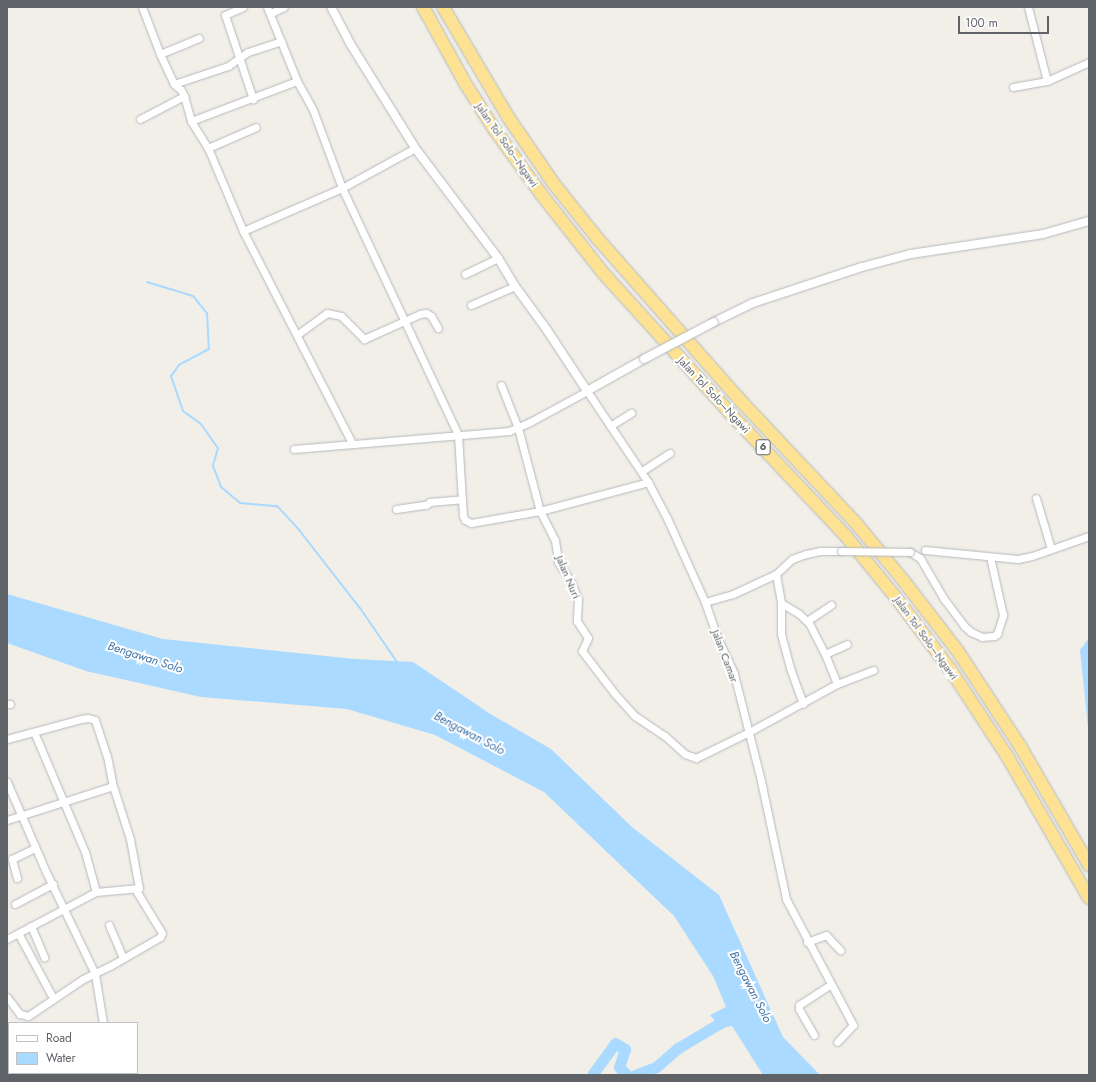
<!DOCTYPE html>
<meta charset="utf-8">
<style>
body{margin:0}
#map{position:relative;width:1096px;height:1082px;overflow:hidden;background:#f1efe8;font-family:Jost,sans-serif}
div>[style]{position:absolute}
.water>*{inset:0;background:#aadaff}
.stream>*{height:2px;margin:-1px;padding:0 1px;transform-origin:1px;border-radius:1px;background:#aadaff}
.river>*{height:11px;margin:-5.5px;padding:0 5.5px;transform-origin:5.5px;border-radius:5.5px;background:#aadaff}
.roads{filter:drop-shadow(0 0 1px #b5b8bc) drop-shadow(0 0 1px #b5b8bc)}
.minor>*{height:7px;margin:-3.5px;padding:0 3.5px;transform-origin:3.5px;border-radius:3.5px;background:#fff}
.tertiary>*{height:8px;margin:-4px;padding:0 4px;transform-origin:4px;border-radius:4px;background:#fff}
.motorway>*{height:12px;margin:-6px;padding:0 6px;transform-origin:6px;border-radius:6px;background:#fde293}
.bridges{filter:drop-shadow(0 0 1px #b5b8bc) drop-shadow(0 0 1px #b5b8bc)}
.minor-bridge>*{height:7px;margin:-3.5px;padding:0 3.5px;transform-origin:3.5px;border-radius:3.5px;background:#fff}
.tertiary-bridge>*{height:8px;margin:-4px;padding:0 4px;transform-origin:4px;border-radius:4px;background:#fff}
span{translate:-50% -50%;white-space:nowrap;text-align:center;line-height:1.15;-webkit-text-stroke:4px #fff;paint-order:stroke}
.shield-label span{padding:1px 3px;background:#fff;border:1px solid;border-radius:3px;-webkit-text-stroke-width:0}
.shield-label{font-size:10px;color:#5f6368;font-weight:700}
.street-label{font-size:11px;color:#5f6368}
.water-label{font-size:12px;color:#4174aa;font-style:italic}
.frame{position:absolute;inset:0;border:8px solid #5f6368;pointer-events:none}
.legend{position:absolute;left:8px;top:1022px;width:130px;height:52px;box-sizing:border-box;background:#fff;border:1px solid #bfc1c3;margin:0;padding:5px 7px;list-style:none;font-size:12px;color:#5f6368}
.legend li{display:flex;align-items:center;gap:8px;height:20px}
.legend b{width:20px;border:1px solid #bfc1c3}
.scale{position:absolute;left:958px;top:16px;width:91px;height:18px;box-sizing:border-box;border:2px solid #5f6368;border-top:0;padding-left:5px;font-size:12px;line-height:14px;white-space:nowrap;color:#5f6368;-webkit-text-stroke:3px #fff;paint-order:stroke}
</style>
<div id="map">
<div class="water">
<i style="clip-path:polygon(7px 594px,163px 639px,355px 659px,413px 662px,492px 715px,551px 749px,632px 827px,719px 895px,783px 1037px,820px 1075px,763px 1075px,732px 1026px,721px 1028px,710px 1015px,726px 1007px,713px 976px,674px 916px,544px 792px,435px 735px,347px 709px,201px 697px,86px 671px,7px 643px)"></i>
<i style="clip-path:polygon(1089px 638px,1089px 737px,1080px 650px)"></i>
</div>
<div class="stream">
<i style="left:147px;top:282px;width:48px;rotate:16.9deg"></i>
<i style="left:193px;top:296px;width:22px;rotate:51deg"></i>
<i style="left:207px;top:313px;width:36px;rotate:87deg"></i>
<i style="left:209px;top:349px;width:34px;rotate:152deg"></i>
<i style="left:179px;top:365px;width:14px;rotate:126deg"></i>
<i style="left:171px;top:376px;width:37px;rotate:71deg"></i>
<i style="left:183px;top:411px;width:22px;rotate:36deg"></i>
<i style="left:201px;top:424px;width:29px;rotate:55deg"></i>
<i style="left:218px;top:448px;width:19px;rotate:106deg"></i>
<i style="left:213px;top:466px;width:22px;rotate:69deg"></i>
<i style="left:221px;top:487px;width:25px;rotate:40deg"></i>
<i style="left:240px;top:503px;width:37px;rotate:5deg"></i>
<i style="left:277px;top:506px;width:33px;rotate:47deg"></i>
<i style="left:299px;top:530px;width:99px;rotate:52deg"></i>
<i style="left:360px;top:608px;width:65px;rotate:55.6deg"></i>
</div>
<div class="river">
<i style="left:592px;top:1075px;width:39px;rotate:-54deg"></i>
<i style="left:615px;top:1043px;width:12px;rotate:31deg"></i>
<i style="left:625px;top:1049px;width:19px;rotate:108deg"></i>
<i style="left:619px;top:1067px;width:11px;rotate:45deg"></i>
<i style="left:635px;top:1075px;width:22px;rotate:-21deg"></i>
<i style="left:656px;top:1067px;width:29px;rotate:-41deg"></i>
<i style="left:678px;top:1048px;width:49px;rotate:-30.8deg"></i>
<i style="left:720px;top:1023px;width:11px;rotate:-22deg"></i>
</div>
<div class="roads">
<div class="minor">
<i style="left:142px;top:7px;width:50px;rotate:69deg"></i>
<i style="left:160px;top:54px;width:33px;rotate:65deg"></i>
<i style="left:174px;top:84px;width:9px;rotate:41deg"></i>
<i style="left:181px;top:90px;width:7px;rotate:63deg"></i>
<i style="left:184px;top:96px;width:26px;rotate:74deg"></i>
<i style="left:191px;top:121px;width:32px;rotate:58deg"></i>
<i style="left:208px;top:148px;width:90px;rotate:67.1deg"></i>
<i style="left:243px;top:231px;width:238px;rotate:62.8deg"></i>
<i style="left:243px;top:7px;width:20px;rotate:156deg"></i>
<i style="left:225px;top:15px;width:89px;rotate:71.6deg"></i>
<i style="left:267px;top:7px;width:80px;rotate:67.9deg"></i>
<i style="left:297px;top:81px;width:33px;rotate:61deg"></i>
<i style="left:313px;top:110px;width:83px;rotate:69.6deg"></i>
<i style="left:342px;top:188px;width:273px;rotate:64.8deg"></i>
<i style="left:458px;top:435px;width:81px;rotate:86.5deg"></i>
<i style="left:463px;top:516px;width:4px;rotate:63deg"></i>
<i style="left:465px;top:520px;width:7px;rotate:27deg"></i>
<i style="left:471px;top:523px;width:70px;rotate:-9.9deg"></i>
<i style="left:540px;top:511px;width:112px;rotate:-15deg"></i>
<i style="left:1028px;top:7px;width:76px;rotate:75.6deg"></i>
<i style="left:271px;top:13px;width:14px;rotate:-25deg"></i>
<i style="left:160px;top:54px;width:42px;rotate:-22.3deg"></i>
<i style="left:174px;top:84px;width:57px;rotate:-18.4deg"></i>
<i style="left:228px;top:66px;width:24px;rotate:-35deg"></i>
<i style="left:248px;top:52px;width:35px;rotate:-18deg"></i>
<i style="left:1013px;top:87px;width:35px;rotate:-10deg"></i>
<i style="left:1047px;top:81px;width:46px;rotate:-24.3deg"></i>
<i style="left:140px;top:119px;width:50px;rotate:-27.6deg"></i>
<i style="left:191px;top:121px;width:113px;rotate:-20.7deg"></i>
<i style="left:208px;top:148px;width:52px;rotate:-23.6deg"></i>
<i style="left:243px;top:231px;width:108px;rotate:-23.5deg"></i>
<i style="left:342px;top:188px;width:83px;rotate:-28.7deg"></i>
<i style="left:465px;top:274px;width:37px;rotate:-26deg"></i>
<i style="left:471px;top:305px;width:48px;rotate:-23.4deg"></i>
<i style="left:298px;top:334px;width:36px;rotate:-36deg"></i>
<i style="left:327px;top:313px;width:14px;rotate:12deg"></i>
<i style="left:341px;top:316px;width:33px;rotate:45deg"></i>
<i style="left:364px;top:339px;width:61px;rotate:-24.1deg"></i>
<i style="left:420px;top:314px;width:6px;rotate:-9deg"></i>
<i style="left:426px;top:313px;width:6px;rotate:31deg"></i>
<i style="left:431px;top:316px;width:14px;rotate:60deg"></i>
<i style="left:501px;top:385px;width:46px;rotate:68.4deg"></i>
<i style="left:518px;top:428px;width:86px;rotate:75.2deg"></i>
<i style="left:540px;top:511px;width:33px;rotate:63deg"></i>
<i style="left:555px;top:540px;width:22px;rotate:82deg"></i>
<i style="left:558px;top:562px;width:24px;rotate:57deg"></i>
<i style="left:571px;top:582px;width:18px;rotate:68deg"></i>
<i style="left:578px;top:599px;width:22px;rotate:93deg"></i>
<i style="left:577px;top:621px;width:20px;rotate:57deg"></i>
<i style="left:588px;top:638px;width:14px;rotate:115deg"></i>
<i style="left:582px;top:651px;width:54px;rotate:52.5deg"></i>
<i style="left:615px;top:694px;width:30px;rotate:48deg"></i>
<i style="left:635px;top:716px;width:36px;rotate:34deg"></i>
<i style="left:665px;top:736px;width:27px;rotate:42deg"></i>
<i style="left:685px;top:754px;width:12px;rotate:20deg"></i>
<i style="left:696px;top:758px;width:57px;rotate:-26.1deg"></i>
<i style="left:747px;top:733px;width:102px;rotate:-28.6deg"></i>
<i style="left:837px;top:684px;width:39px;rotate:-21deg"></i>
<i style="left:610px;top:426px;width:25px;rotate:-32deg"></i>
<i style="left:294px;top:449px;width:216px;rotate:-4.8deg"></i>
<i style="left:509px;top:431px;width:23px;rotate:-23deg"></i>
<i style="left:530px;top:422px;width:65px;rotate:-28.5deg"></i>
<i style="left:587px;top:391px;width:110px;rotate:56.2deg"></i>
<i style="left:648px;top:482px;width:41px;rotate:62.2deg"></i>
<i style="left:667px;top:518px;width:92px;rotate:65.7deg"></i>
<i style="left:705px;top:602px;width:39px;rotate:71deg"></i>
<i style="left:718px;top:639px;width:38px;rotate:65deg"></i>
<i style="left:734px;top:674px;width:110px;rotate:75.8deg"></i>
<i style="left:761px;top:781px;width:121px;rotate:78deg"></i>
<i style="left:786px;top:899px;width:143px;rotate:62deg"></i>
<i style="left:853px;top:1025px;width:23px;rotate:133deg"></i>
<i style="left:642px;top:471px;width:33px;rotate:-33deg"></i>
<i style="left:1036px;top:498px;width:53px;rotate:73.6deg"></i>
<i style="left:396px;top:509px;width:30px;rotate:-8deg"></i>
<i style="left:426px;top:505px;width:5px;rotate:-37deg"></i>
<i style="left:430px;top:502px;width:32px;rotate:-5deg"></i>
<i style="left:925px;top:550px;width:93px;rotate:5.5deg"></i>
<i style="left:1018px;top:559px;width:14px;rotate:-12deg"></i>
<i style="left:1032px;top:556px;width:60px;rotate:-19.3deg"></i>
<i style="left:910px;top:552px;width:12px;rotate:31deg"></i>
<i style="left:920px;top:558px;width:48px;rotate:59.7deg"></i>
<i style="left:944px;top:599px;width:34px;rotate:53deg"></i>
<i style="left:964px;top:626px;width:9px;rotate:41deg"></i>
<i style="left:971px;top:632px;width:12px;rotate:24deg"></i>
<i style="left:982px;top:637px;width:12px;rotate:-5deg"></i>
<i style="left:994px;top:636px;width:4px;rotate:-34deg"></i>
<i style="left:997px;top:634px;width:20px;rotate:-72deg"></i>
<i style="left:1003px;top:615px;width:59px;rotate:-102.6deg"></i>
<i style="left:776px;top:574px;width:29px;rotate:80deg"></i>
<i style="left:781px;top:603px;width:21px;rotate:31deg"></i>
<i style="left:799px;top:614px;width:13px;rotate:42deg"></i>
<i style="left:809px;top:623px;width:35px;rotate:63deg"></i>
<i style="left:825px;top:654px;width:32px;rotate:68deg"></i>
<i style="left:705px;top:602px;width:29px;rotate:-16deg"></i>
<i style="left:733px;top:594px;width:47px;rotate:-24.9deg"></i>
<i style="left:776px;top:574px;width:22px;rotate:-43deg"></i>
<i style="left:792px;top:559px;width:15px;rotate:-20deg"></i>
<i style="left:806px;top:554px;width:14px;rotate:-12deg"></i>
<i style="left:820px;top:551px;width:21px"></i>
<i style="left:781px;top:603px;width:31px;rotate:90deg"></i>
<i style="left:781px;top:634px;width:35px;rotate:75deg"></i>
<i style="left:790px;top:668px;width:38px;rotate:70deg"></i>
<i style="left:807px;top:621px;width:29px;rotate:-34deg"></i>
<i style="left:825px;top:654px;width:24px;rotate:-24deg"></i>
<i style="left:7px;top:704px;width:3px"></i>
<i style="left:34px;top:732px;width:130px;rotate:67deg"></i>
<i style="left:85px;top:852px;width:41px;rotate:74.6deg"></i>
<i style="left:7px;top:739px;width:77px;rotate:-15.1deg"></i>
<i style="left:81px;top:719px;width:7px;rotate:-8deg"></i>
<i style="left:88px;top:718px;width:7px;rotate:16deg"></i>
<i style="left:95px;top:720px;width:38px;rotate:72deg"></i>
<i style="left:107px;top:756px;width:31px;rotate:79deg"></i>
<i style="left:113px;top:786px;width:56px;rotate:72.2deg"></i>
<i style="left:130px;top:839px;width:50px;rotate:79.6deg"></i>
<i style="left:139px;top:888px;width:43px;rotate:174.7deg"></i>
<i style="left:96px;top:892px;width:7px;rotate:153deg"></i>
<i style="left:90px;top:895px;width:94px;rotate:152.1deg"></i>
<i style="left:7px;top:782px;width:98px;rotate:66.6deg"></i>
<i style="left:46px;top:872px;width:113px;rotate:64.3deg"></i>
<i style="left:95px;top:974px;width:50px;rotate:80.7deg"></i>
<i style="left:7px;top:820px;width:111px;rotate:-17.8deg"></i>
<i style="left:17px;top:878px;width:20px;rotate:-105deg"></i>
<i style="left:12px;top:859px;width:25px;rotate:-26deg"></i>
<i style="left:15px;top:904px;width:43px;rotate:-27.8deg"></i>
<i style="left:109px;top:925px;width:36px;rotate:67deg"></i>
<i style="left:31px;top:926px;width:34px;rotate:67deg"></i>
<i style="left:18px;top:933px;width:74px;rotate:61.7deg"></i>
<i style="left:807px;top:942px;width:20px;rotate:-20deg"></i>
<i style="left:826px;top:935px;width:21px;rotate:47deg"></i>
<i style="left:7px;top:997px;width:21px;rotate:53deg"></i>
<i style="left:20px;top:1014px;width:8px;rotate:14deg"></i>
<i style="left:28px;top:1016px;width:66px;rotate:-33.9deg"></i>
<i style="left:83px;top:979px;width:30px;rotate:-26deg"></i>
<i style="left:110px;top:966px;width:58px;rotate:-30.1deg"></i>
<i style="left:160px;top:937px;width:4px;rotate:-63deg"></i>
<i style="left:162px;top:933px;width:52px;rotate:-121.5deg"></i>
<i style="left:814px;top:1035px;width:30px;rotate:-120deg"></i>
<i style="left:799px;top:1009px;width:4px;rotate:-90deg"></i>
<i style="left:799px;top:1005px;width:37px;rotate:-33deg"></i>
<i style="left:111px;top:1073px;width:2px;rotate:90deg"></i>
</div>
<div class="tertiary">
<i style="left:331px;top:7px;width:43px;rotate:62.2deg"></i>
<i style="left:351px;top:45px;width:121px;rotate:58.1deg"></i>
<i style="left:415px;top:148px;width:138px;rotate:53deg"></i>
<i style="left:498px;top:258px;width:33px;rotate:59deg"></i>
<i style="left:515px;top:286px;width:54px;rotate:54deg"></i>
<i style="left:547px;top:330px;width:73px;rotate:56.7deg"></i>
<i style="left:587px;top:391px;width:65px;rotate:-29.3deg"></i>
<i style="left:714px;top:322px;width:43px;rotate:-26deg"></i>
<i style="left:753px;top:303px;width:115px;rotate:-18.3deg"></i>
<i style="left:862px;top:267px;width:51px;rotate:-14.9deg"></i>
<i style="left:911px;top:254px;width:134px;rotate:-8.6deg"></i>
<i style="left:1043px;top:234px;width:48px;rotate:-15.8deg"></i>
</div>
<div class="motorway">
<i style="left:423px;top:7px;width:87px;rotate:61.1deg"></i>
<i style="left:465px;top:83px;width:54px;rotate:57.8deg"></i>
<i style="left:494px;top:129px;width:80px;rotate:54.1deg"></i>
<i style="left:541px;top:194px;width:102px;rotate:51.8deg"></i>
<i style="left:604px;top:274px;width:186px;rotate:47.8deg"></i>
<i style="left:729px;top:412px;width:169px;rotate:46.7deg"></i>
<i style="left:845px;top:535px;width:77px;rotate:50.8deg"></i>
<i style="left:894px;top:595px;width:93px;rotate:52.9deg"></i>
<i style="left:950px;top:669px;width:104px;rotate:56.8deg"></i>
<i style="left:1007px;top:756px;width:164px;rotate:60deg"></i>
<i style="left:443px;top:7px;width:128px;rotate:59.4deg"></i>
<i style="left:508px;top:117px;width:81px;rotate:55.5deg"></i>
<i style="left:554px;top:184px;width:70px;rotate:51.3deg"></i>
<i style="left:598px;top:239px;width:215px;rotate:48.6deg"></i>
<i style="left:740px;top:400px;width:168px;rotate:46.7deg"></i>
<i style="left:855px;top:522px;width:75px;rotate:50.4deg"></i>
<i style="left:903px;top:580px;width:88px;rotate:52.4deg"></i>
<i style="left:957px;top:650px;width:115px;rotate:56.7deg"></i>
<i style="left:1020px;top:746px;width:138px;rotate:59.9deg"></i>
</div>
</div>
<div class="bridges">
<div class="minor-bridge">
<i style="left:841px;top:551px;width:69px;rotate:0.8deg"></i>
</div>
<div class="tertiary-bridge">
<i style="left:644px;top:359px;width:79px;rotate:-27.9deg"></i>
</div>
</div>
<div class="shield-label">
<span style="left:763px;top:447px">6</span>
</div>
<div class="street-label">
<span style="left:507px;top:145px;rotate:55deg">Jalan Tol Solo–Ngawi</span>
<span style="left:714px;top:395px;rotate:47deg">Jalan Tol Solo–Ngawi</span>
<span style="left:568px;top:577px;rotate:67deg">Jalan Nuri</span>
<span style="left:926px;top:638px;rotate:54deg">Jalan Tol Solo–Ngawi</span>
<span style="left:725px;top:656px;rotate:69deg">Jalan Camar</span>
</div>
<div class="water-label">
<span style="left:145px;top:658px;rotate:18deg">Bengawan Solo</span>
<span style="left:469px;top:734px;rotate:28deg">Bengawan Solo</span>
<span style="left:750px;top:987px;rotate:63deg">Bengawan Solo</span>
</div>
<div class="frame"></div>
<ul class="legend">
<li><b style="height:5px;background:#fff"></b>Road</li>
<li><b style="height:11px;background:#aadaff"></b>Water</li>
</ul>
<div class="scale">100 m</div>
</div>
